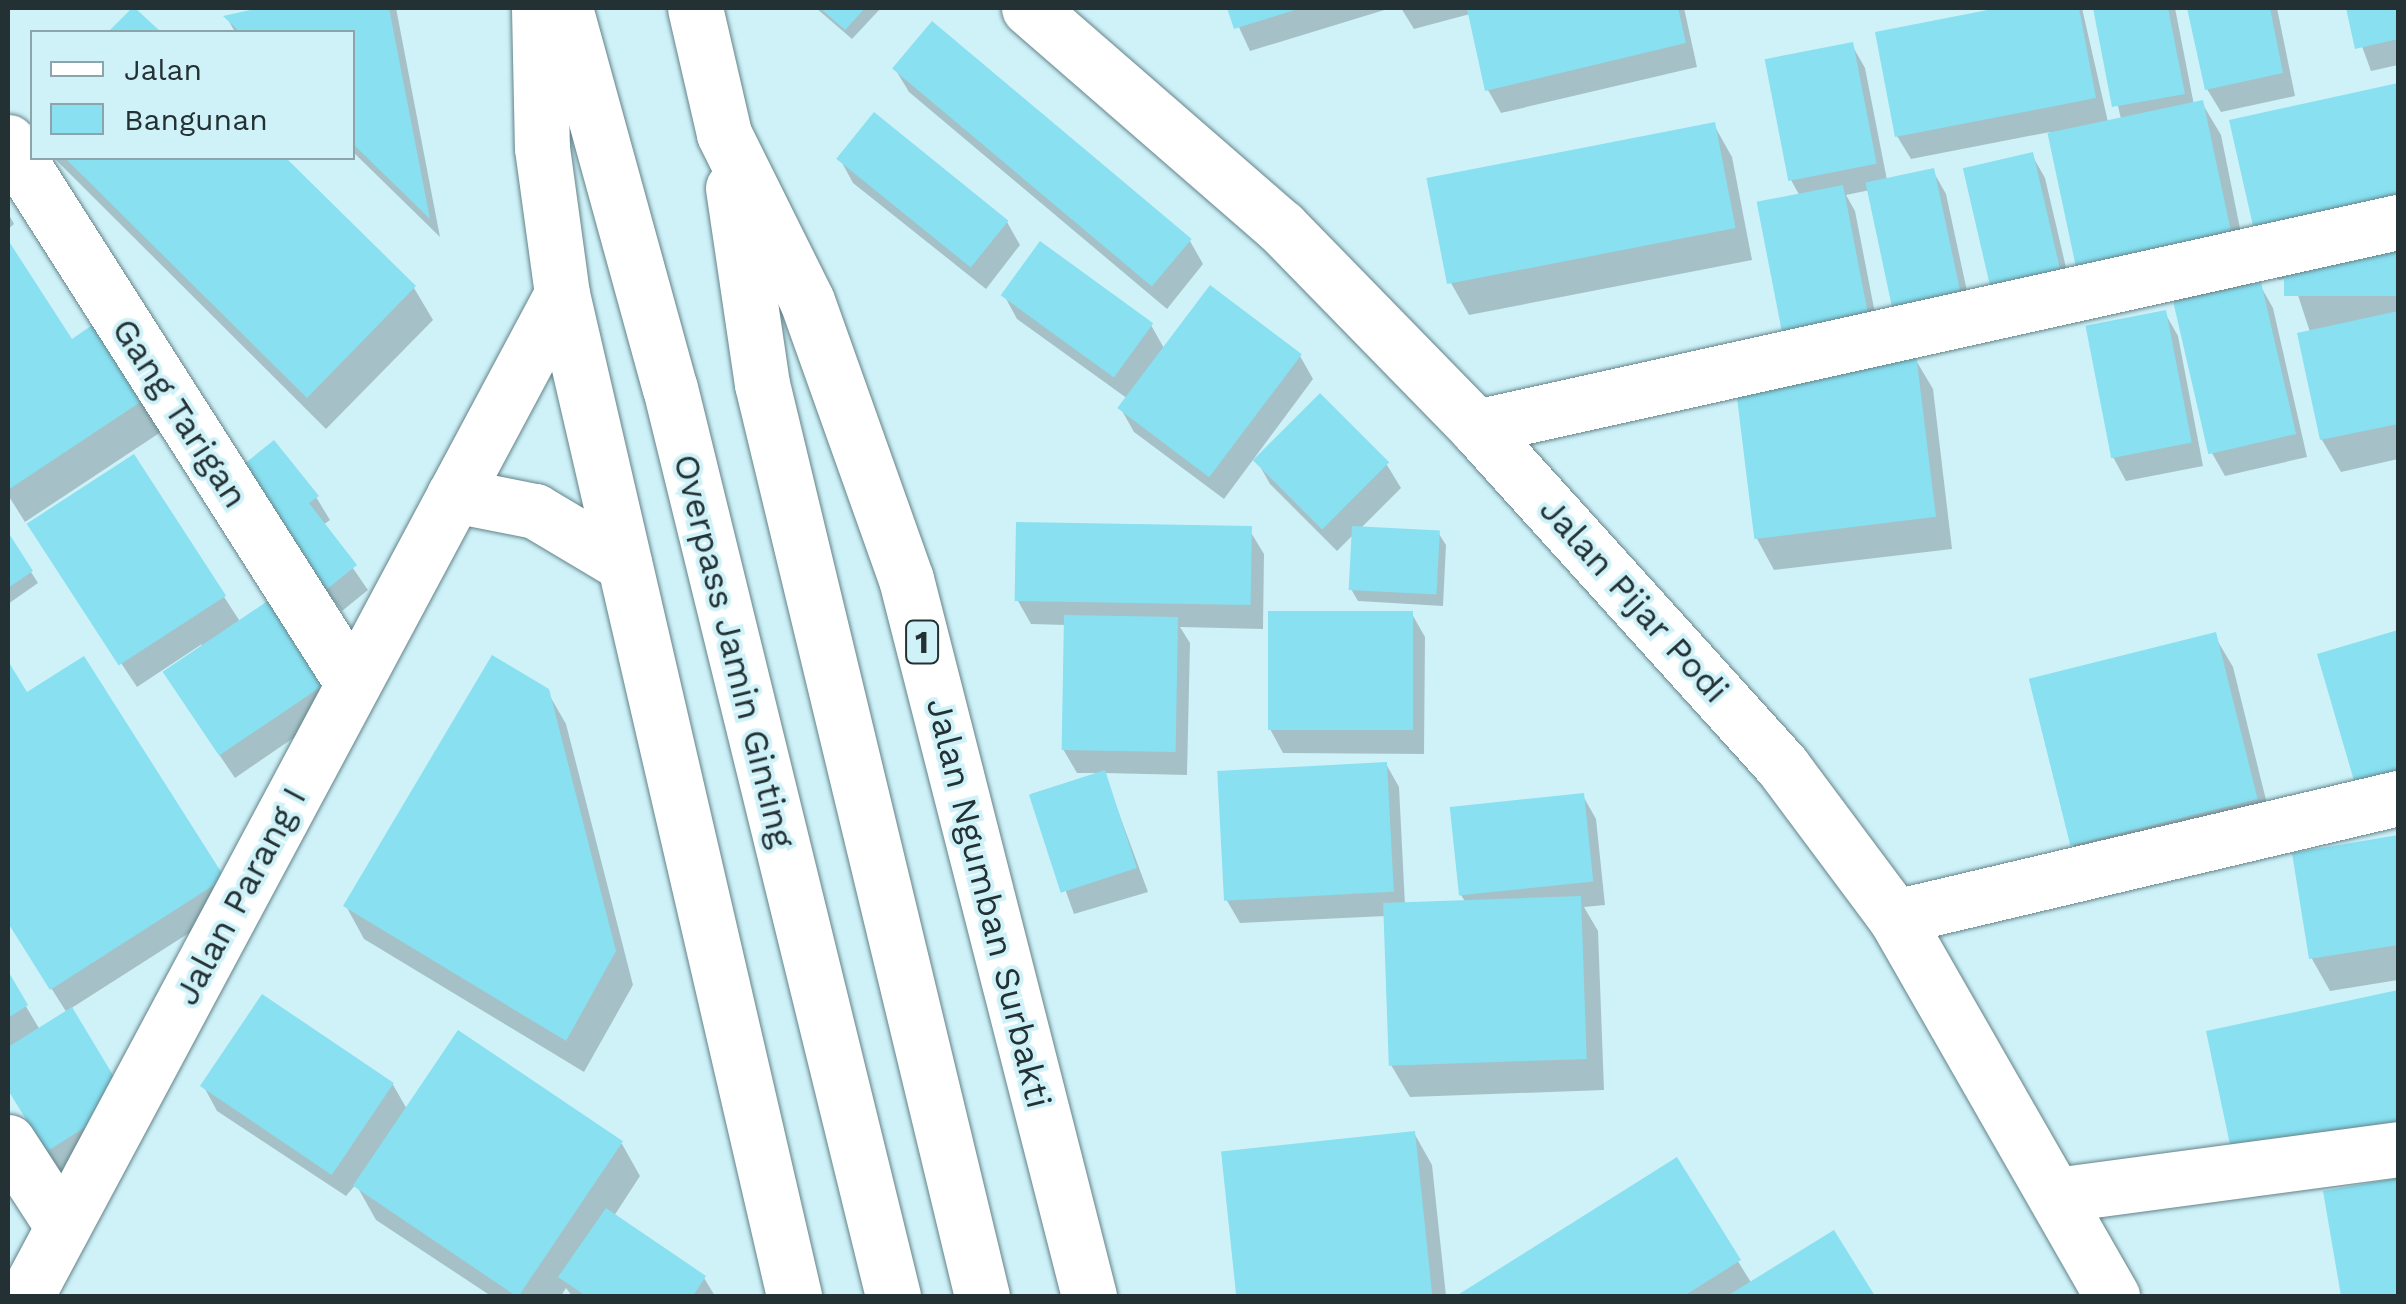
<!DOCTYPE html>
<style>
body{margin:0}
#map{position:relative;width:2406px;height:1304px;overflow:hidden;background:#cff2f9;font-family:"Work Sans",sans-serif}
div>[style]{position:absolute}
.shadow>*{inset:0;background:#0003}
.building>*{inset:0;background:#88e0f1;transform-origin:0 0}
.roads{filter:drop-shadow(0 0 2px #638389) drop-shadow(0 0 2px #638389)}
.minor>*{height:55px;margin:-27.5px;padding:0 27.5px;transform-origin:27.5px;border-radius:27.5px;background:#fff}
.highway>*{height:55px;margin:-27.5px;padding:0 27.5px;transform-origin:27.5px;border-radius:27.5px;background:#fff}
span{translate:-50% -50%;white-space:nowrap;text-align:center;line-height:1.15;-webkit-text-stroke:8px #cff2f9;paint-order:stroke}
.shield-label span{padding:2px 8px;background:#cff2f9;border:2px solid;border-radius:8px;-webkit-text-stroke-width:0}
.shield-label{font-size:32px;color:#243134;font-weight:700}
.street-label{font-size:35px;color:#243134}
.frame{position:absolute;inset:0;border:10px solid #243134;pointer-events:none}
.legend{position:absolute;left:30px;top:30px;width:325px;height:130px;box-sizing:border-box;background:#cff2f9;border:2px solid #8ba5aa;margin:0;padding:12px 18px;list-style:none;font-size:30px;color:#243134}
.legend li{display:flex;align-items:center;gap:20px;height:50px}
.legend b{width:50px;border:2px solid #8ba5aa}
</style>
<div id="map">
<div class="shadow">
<i style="clip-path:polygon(270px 8px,396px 8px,440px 237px,352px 151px,352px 32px,235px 32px,227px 18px)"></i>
<i style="clip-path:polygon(816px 8px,881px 8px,852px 39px)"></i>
<i style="clip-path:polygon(1230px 8px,1391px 8px,1250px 51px)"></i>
<i style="clip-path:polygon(1401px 8px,1684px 8px,1697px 67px,1501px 113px,1488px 90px,1470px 14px,1414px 29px)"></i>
<i style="clip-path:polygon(2011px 8px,2082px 8px,2108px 122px,2121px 119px,2095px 8px,2175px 8px,2194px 105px,2202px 103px,2221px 135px,2252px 287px,2260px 285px,2273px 308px,2307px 457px,2225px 476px,2212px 453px,2175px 300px,2098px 316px,2050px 132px,1911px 159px,1897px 136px,1878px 34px)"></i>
<i style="clip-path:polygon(2190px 8px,2277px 8px,2295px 96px,2221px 112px,2207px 89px)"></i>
<i style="clip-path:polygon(2348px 8px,2398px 8px,2398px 65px,2371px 71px)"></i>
<i style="clip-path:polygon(1852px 45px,1865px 68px,1887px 180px,1933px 171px,1946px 194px,1975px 328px,1870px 190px,1846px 195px,1855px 211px,1881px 344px,1791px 180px)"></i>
<i style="clip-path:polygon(895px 69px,1190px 241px,1203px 264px,1167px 309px,909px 92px)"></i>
<i style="clip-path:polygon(2398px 85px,2398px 459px,2341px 472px,2322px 440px,2300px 335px,2310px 332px,2292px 277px,2279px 280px,2260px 248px,2232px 122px)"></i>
<i style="clip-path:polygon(1714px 125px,1732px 157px,1752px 260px,1469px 315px,1451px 283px)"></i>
<i style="clip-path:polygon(2032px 155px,2045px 178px,2072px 293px,2007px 308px)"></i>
<i style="clip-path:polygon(54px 158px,283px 158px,414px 288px,433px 320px,326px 429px)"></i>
<i style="clip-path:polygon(840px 159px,1007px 222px,1020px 245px,986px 289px,853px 183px)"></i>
<i style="clip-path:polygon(8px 213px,14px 224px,8px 229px)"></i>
<i style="clip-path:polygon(8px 244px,72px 343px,170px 426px,25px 522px,8px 495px)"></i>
<i style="clip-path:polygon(1004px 295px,1151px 325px,1165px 350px,1300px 356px,1313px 379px,1224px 499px,1134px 432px,1121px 409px,1128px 399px,1017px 319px)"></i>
<i style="clip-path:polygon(2165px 313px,2178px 336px,2203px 466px,2126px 481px,2113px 457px)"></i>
<i style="clip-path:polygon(1914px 357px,1933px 389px,1952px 549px,1774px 570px,1756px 537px)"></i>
<i style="clip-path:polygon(1320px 397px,1387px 465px,1401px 488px,1360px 529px,1439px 534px,1446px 545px,1443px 606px,1358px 601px,1351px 589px,1354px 534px,1337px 551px,1270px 484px,1257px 461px)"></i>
<i style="clip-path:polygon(134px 458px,241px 623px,272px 602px,340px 706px,235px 778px,180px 697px,202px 644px,137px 687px,45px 549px)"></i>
<i style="clip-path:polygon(251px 496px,316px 497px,330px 520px,323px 525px,368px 590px,342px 611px)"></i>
<i style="clip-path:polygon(1250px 531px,1264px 554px,1263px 629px,1180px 627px,1190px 643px,1187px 775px,1104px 773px,1148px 892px,1074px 914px,1031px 794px,1098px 773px,1077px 773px,1063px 749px,1066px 625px,1031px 624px,1018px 601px)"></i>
<i style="clip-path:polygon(8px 536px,38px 583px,8px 604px)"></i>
<i style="clip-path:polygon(1412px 614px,1425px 637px,1424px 754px,1283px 753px,1270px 729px)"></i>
<i style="clip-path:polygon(2398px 633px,2398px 808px,2320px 655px)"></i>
<i style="clip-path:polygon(2214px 635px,2233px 667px,2274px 832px,2092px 878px,2073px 846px)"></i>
<i style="clip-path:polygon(8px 666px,27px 696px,236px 903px,70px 1009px,139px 1124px,61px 1174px,8px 1087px,8px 976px,40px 1030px,67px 1013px,8px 920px)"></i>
<i style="clip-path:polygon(547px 691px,566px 724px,633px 985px,584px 1072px,364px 939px,346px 906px)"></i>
<i style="clip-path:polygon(1386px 764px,1399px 787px,1405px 905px,1466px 903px,1461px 895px,1583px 796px,1596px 819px,1605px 905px,1584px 907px,1598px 931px,1604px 1090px,1410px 1097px,1391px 1065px,1386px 916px,1240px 923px,1226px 899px)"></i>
<i style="clip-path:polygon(2398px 838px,2398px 980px,2330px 991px,2312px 959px,2294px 855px)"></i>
<i style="clip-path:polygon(2398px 992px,2398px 1167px,2258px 1197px,2236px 1158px,2209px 1033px)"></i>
<i style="clip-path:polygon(392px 1083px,408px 1111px,622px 1144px,640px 1176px,614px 1216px,704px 1278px,715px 1296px,572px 1296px,566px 1288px,561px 1296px,491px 1296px,376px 1220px,358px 1188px,374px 1163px,346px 1196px,217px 1111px,204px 1087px)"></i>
<i style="clip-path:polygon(1414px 1133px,1432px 1165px,1446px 1296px,1239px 1296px,1224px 1152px)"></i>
<i style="clip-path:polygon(1676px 1161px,1752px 1284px,1833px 1234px,1872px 1296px,1461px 1296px)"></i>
<i style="clip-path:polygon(2398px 1181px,2398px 1296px,2344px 1296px,2326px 1193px)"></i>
</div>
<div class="building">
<i style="clip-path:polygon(135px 8px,161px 32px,108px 32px,132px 8px)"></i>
<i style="clip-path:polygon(259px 8px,389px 8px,430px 219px,352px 143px,352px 32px,240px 32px,223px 16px)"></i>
<i style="clip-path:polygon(820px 8px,865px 8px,845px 30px)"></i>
<i style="clip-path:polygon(1227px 8px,1301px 8px,1234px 29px)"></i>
<i style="clip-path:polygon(1472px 8px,1678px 8px,1686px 43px,1485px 91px,1467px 9px)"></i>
<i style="clip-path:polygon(1998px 8px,2079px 8px,2096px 98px,1895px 137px,1875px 32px)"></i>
<i style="clip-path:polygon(2093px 8px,2168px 8px,2185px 94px,2112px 107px)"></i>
<i style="clip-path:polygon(2187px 8px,2270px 8px,2283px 73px,2205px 90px)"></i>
<i style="clip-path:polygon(2346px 8px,2398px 8px,2398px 39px,2355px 49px)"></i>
<i style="left:932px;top:21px;width:339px;height:62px;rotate:40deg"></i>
<i style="left:1853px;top:42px;width:124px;height:90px;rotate:79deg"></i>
<i style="clip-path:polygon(2398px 83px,2398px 217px,2258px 248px,2229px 120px)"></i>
<i style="left:2203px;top:100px;width:156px;height:159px;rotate:78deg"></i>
<i style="left:874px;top:112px;width:173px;height:60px;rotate:39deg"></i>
<i style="left:1715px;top:122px;width:108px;height:294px;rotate:79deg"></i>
<i style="left:2033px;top:152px;width:121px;height:72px;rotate:77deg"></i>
<i style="clip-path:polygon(65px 158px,286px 158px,416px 286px,307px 398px)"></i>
<i style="left:1934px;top:168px;width:140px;height:70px;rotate:78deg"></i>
<i style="left:1843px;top:185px;width:139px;height:88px;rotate:79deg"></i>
<i style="clip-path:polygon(8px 240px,72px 339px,104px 317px,154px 393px,8px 490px)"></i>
<i style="left:1040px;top:241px;width:140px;height:67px;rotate:36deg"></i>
<i style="left:2398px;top:243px;width:53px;height:114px;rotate:90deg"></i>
<i style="left:2261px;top:282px;width:156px;height:90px;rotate:77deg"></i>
<i style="left:1210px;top:285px;width:115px;height:154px;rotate:37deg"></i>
<i style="left:2166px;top:310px;width:135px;height:82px;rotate:79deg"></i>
<i style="clip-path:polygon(2398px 311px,2398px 424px,2320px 440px,2297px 333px)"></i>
<i style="left:1916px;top:354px;width:164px;height:183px;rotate:83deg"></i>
<i style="left:1320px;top:393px;width:98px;height:95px;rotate:45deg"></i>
<i style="clip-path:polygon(274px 440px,319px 496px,309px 503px,357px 565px,327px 589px,234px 472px)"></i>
<i style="left:134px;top:454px;width:169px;height:128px;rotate:57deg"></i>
<i style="left:1016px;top:522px;width:236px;height:79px;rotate:1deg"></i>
<i style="left:1352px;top:526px;width:88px;height:64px;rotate:3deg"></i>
<i style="clip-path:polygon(8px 532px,33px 571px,8px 588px)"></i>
<i style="left:272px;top:598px;width:101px;height:132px;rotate:56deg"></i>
<i style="left:1268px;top:611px;width:145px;height:119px"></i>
<i style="left:1064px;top:615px;width:114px;height:135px;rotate:1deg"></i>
<i style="clip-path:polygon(2398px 630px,2398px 771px,2355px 784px,2317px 654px)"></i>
<i style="left:2216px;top:632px;width:172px;height:193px;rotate:76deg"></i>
<i style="clip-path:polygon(492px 655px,549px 689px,616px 951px,566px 1041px,343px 906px)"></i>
<i style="clip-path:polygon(84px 656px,225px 878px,50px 990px,8px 923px,8px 661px,27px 692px)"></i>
<i style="left:1387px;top:762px;width:130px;height:170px;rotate:87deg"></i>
<i style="left:1105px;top:770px;width:103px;height:80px;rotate:72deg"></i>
<i style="left:1584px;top:793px;width:89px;height:135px;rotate:84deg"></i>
<i style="clip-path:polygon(2398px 835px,2398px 945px,2309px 959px,2292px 853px)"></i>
<i style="left:1581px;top:896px;width:163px;height:198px;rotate:88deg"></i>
<i style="clip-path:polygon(8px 971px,28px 1005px,8px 1018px)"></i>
<i style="clip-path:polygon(2398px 990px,2398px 1124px,2233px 1159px,2206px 1031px)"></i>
<i style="left:262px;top:994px;width:159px;height:111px;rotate:34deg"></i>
<i style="clip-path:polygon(72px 1007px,128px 1100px,46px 1152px,8px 1090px,8px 1047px)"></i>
<i style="left:458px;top:1030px;width:199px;height:188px;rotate:34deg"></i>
<i style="left:1415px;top:1131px;width:166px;height:195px;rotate:84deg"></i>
<i style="clip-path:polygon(1677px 1157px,1741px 1260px,1684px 1296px,1456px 1296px)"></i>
<i style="clip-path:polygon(2398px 1178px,2398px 1296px,2341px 1296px,2323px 1191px)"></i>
<i style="clip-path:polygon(606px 1208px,706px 1276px,693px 1296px,586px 1296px,558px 1277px)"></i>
<i style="clip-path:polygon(1834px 1230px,1875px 1296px,1727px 1296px)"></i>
</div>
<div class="roads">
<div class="minor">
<i style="left:1029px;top:8px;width:334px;rotate:41deg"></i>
<i style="left:1281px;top:227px;width:279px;rotate:45.7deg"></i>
<i style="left:1476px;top:427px;width:458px;rotate:47.9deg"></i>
<i style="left:1783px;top:767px;width:187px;rotate:53.3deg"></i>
<i style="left:1895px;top:917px;width:437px;rotate:60.2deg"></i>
<i style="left:8px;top:142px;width:642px;rotate:57.52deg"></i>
<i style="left:1476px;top:427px;width:945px;rotate:-12.54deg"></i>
<i style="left:454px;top:495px;width:83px;rotate:11.2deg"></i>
<i style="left:535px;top:511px;width:104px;rotate:30.8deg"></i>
<i style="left:1895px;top:917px;width:517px;rotate:-13.31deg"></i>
<i style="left:8px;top:1142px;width:101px;rotate:57.1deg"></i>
<i style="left:2055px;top:1195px;width:346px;rotate:-7.6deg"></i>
<i style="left:26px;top:1296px;width:1136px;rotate:-61.86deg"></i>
</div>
<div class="highway">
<i style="left:539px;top:8px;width:140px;rotate:88.8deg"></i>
<i style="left:542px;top:148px;width:147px;rotate:82.2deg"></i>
<i style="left:562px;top:294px;width:1029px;rotate:76.96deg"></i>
<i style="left:565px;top:8px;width:394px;rotate:74.6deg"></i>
<i style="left:670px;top:388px;width:935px;rotate:76.2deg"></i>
<i style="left:695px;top:8px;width:129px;rotate:77deg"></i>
<i style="left:724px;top:134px;width:186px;rotate:63.6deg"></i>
<i style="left:807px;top:301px;width:295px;rotate:70.4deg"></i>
<i style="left:906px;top:579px;width:740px;rotate:75.68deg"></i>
<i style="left:733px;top:188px;width:198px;rotate:81.6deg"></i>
<i style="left:762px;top:384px;width:938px;rotate:76.44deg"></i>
</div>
</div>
<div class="shield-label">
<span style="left:922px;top:642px">1</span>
</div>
<div class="street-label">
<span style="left:180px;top:413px;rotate:57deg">Gang Tarigan</span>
<span style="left:1634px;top:600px;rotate:48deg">Jalan Pijar Podi</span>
<span style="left:734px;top:651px;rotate:76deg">Overpass Jamin Ginting</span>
<span style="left:240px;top:896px;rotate:-62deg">Jalan Parang I</span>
<span style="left:989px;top:903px;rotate:76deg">Jalan Ngumban Surbakti</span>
</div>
<div class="frame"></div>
<ul class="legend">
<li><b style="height:12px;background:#fff"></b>Jalan</li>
<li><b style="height:28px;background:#88e0f1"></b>Bangunan</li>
</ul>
</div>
